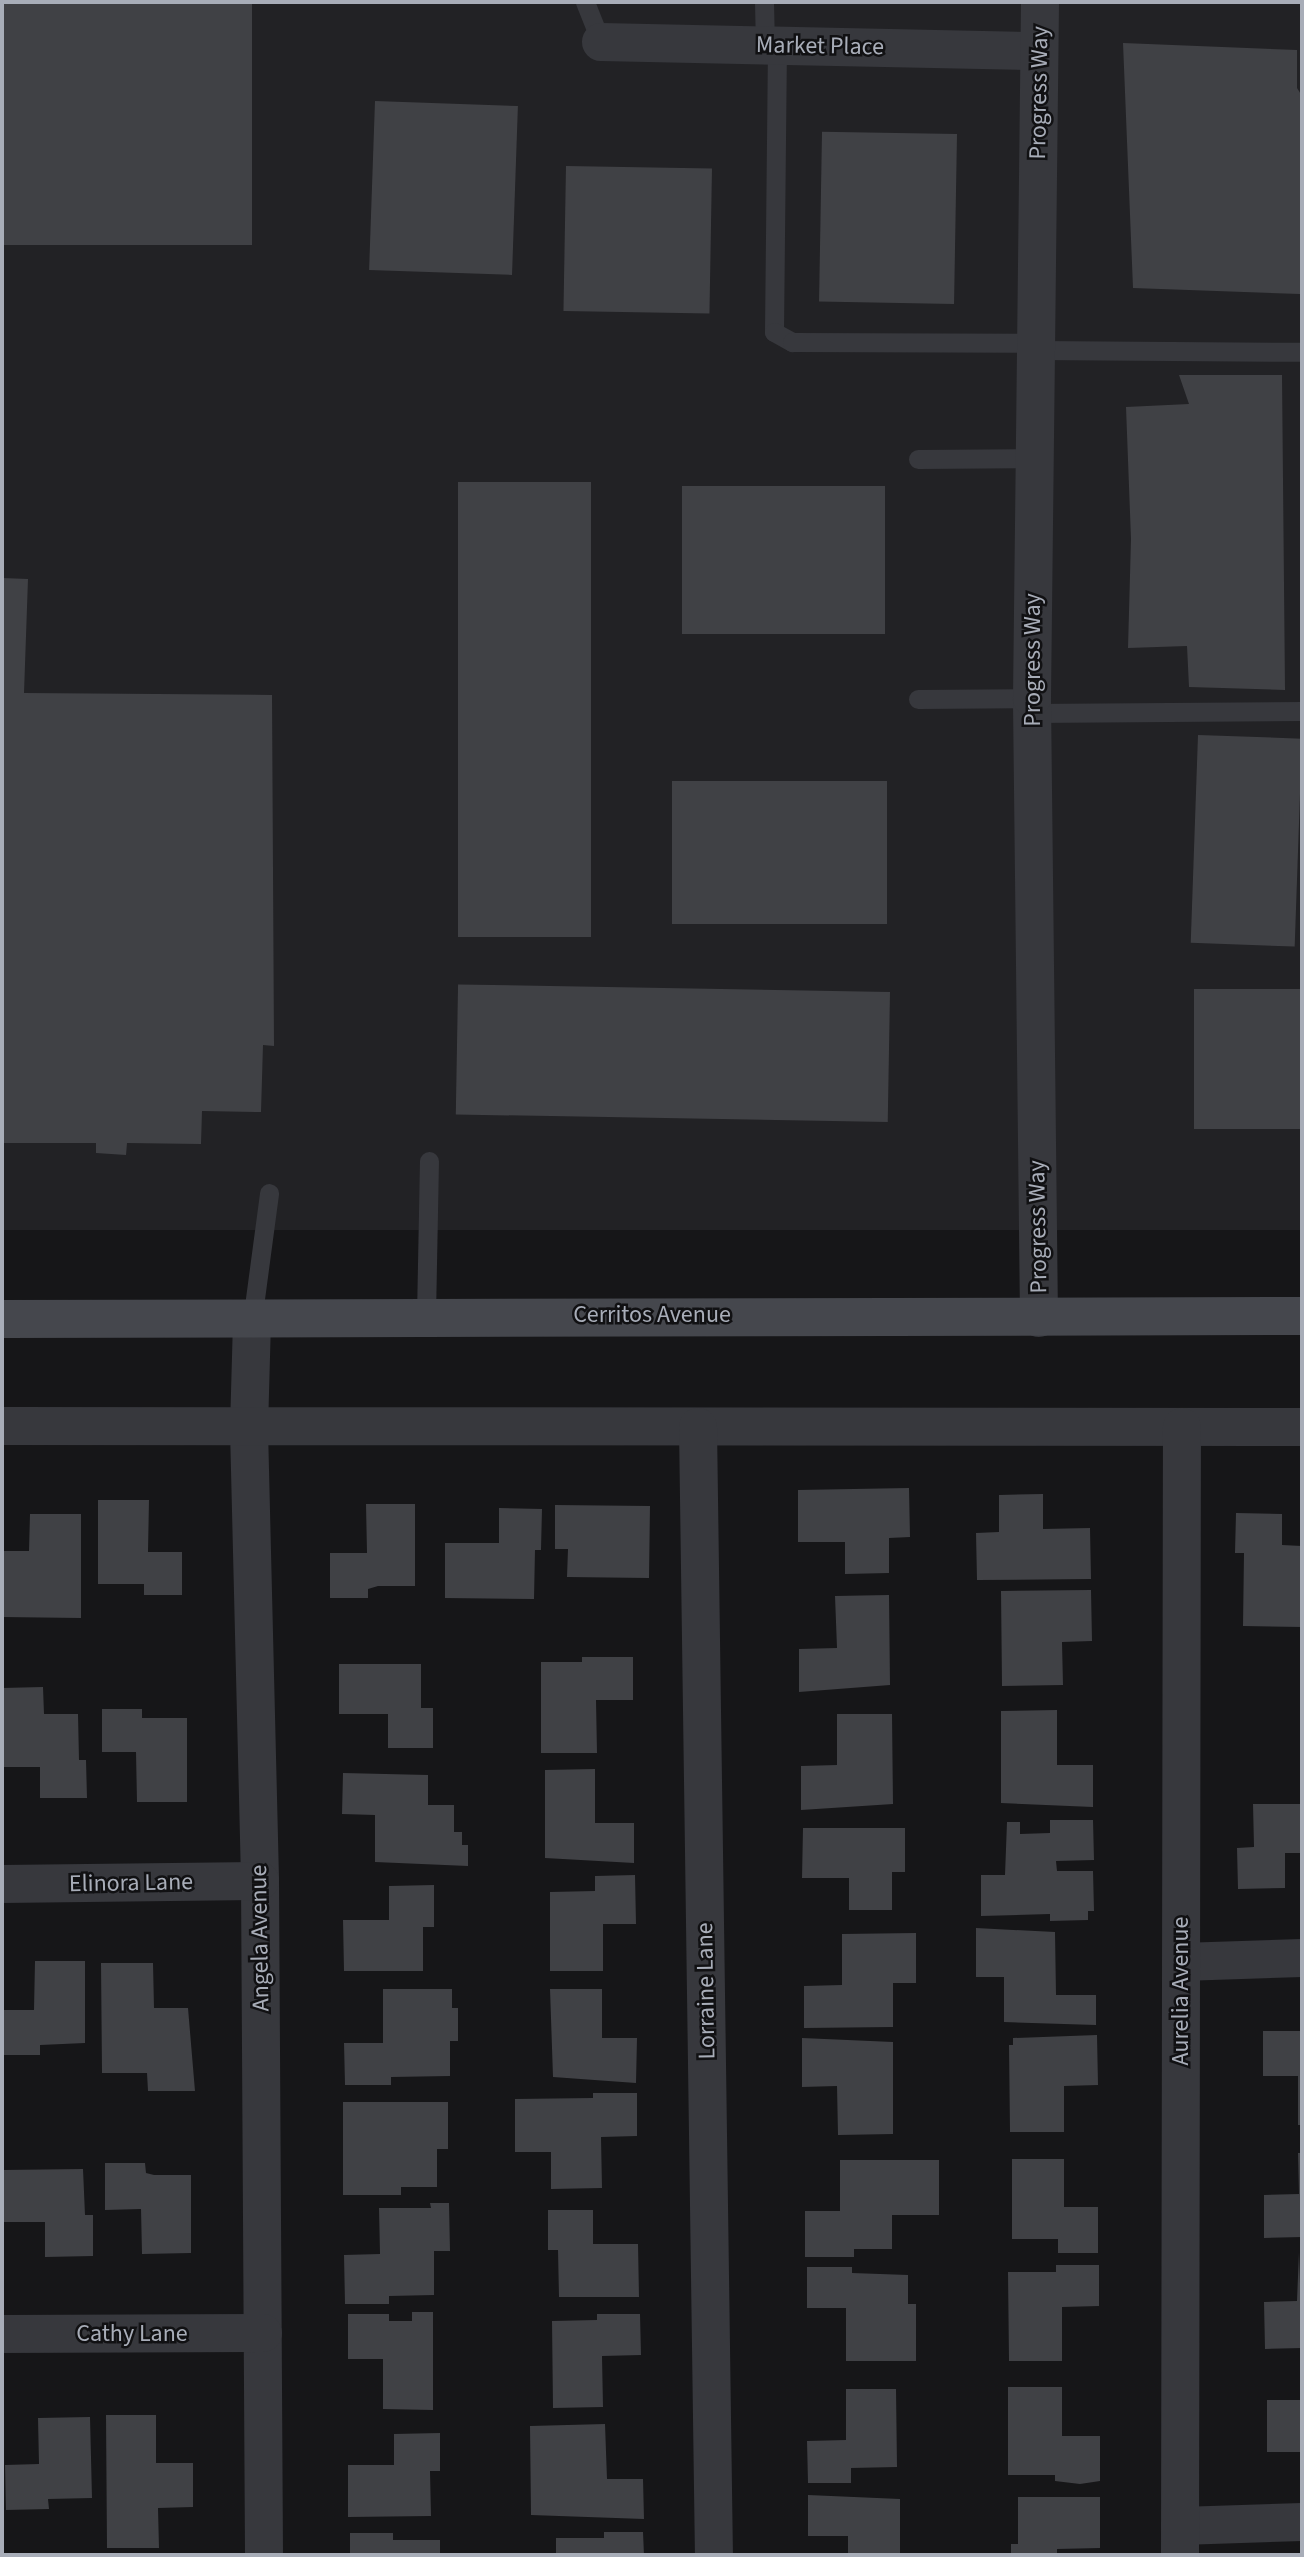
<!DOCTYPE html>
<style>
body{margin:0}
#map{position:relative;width:1304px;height:2557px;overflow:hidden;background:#161618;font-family:"Source Sans 3",sans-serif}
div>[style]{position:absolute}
.built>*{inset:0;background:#222225;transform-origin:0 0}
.building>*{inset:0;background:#404145;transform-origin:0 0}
.lane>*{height:19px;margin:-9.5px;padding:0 9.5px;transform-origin:9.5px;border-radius:9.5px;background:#37383d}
.street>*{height:38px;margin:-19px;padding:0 19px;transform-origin:19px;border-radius:19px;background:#37383d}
.secondary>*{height:38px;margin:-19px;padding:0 19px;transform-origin:19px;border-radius:19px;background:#45474d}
span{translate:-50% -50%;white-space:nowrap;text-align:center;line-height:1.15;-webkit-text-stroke:5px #111113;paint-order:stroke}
.street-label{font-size:24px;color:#a8adb8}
.frame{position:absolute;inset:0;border:4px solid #a8adb8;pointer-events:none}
</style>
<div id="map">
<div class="built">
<i style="left:2px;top:2px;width:1300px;height:1228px"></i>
</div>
<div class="building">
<i style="left:2px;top:2px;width:250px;height:243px"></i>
<i style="clip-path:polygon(1123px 43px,1297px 50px,1297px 88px,1302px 96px,1300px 294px,1133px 288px)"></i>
<i style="left:375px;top:101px;width:143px;height:169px;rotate:2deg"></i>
<i style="left:957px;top:134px;width:170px;height:135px;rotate:91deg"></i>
<i style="left:566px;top:166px;width:146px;height:145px;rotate:1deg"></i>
<i style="clip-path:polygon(1179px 375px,1282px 375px,1285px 690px,1189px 687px,1187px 646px,1128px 648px,1131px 539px,1126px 407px,1189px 404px)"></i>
<i style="left:458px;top:482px;width:133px;height:455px"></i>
<i style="left:885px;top:486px;width:148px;height:203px;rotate:90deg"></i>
<i style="clip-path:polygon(2px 578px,28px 579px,24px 693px,272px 695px,274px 1046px,263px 1045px,261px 1112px,202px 1111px,201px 1144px,127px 1143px,126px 1155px,96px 1153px,96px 1143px,2px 1143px)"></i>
<i style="left:1198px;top:735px;width:104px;height:208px;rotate:2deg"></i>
<i style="left:672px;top:781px;width:215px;height:143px"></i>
<i style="left:1302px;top:989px;width:140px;height:108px;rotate:90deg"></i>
<i style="left:890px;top:992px;width:130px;height:432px;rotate:91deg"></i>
<i style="clip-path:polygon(909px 1488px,910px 1537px,889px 1538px,889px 1573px,845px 1574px,845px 1542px,798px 1542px,798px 1490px)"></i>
<i style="clip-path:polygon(1043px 1494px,1043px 1529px,1090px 1528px,1091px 1579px,977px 1580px,976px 1533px,999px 1532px,999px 1495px)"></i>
<i style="clip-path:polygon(98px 1500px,149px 1500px,148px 1552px,182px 1552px,182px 1595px,144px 1595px,144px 1584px,98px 1584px)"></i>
<i style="clip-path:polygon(366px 1504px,415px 1504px,415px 1586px,378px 1586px,368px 1589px,368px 1598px,330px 1598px,330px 1553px,367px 1553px)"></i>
<i style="clip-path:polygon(555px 1505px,650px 1506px,649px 1578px,567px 1577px,568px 1549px,555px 1549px)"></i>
<i style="clip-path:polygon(499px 1508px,542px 1509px,541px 1550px,535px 1550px,534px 1599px,445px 1598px,445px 1543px,499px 1543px)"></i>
<i style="clip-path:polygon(1236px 1513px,1282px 1514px,1282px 1545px,1302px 1546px,1302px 1627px,1243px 1626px,1244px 1553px,1235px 1553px)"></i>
<i style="clip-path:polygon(30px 1514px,81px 1514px,81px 1618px,2px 1617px,2px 1551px,29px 1551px)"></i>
<i style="clip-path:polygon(1091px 1590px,1092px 1641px,1062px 1642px,1063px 1685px,1002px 1686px,1001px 1591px)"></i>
<i style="clip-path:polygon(889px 1595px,890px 1685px,799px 1692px,799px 1649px,837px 1648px,835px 1596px)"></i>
<i style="clip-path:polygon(582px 1657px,633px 1657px,633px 1700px,596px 1700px,597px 1753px,541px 1753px,541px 1662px,582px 1662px)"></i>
<i style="clip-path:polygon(339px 1664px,421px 1664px,421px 1708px,433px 1708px,433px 1748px,388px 1748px,388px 1714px,339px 1714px)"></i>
<i style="clip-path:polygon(43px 1687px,44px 1714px,78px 1714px,79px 1760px,86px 1760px,87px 1798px,40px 1798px,40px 1767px,2px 1767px,2px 1688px)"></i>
<i style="clip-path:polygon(102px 1709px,142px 1709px,142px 1718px,187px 1718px,187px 1802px,137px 1802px,136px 1752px,102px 1752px)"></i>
<i style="clip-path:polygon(1057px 1710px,1057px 1765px,1093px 1765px,1093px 1807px,1001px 1803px,1001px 1711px)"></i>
<i style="clip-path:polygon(837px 1714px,892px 1714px,893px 1804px,801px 1810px,801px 1766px,837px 1765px)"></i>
<i style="clip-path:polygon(595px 1769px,595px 1823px,634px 1823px,634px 1863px,545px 1858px,545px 1770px)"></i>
<i style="clip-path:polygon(343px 1773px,428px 1775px,428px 1805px,454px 1805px,454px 1832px,462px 1832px,462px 1845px,468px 1845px,468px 1866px,375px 1862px,375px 1815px,342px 1814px)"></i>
<i style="clip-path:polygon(1253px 1804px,1302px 1804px,1302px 1853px,1285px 1853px,1285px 1888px,1238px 1889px,1237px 1848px,1254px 1847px)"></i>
<i style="clip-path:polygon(1050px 1820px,1093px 1820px,1094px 1860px,1056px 1861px,1057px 1871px,1093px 1871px,1094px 1911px,1088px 1911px,1088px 1920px,1050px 1921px,1050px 1914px,981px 1916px,981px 1875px,1005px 1875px,1007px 1822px,1020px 1822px,1020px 1834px,1050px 1833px)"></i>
<i style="clip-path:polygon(803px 1828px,905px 1828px,905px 1872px,892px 1872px,892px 1910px,849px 1910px,849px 1878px,802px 1878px)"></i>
<i style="clip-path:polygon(635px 1875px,636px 1924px,603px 1924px,603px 1971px,550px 1971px,550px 1892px,595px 1891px,595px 1876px)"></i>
<i style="clip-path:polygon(434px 1885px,434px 1927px,423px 1927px,423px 1971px,344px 1971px,343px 1920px,389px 1920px,389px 1886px)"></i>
<i style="clip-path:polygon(976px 1928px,1055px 1932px,1056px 1995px,1096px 1995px,1096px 2025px,1004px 2022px,1004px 1977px,976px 1977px)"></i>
<i style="clip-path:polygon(916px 1933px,916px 1983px,893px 1983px,893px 2027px,804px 2028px,804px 1986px,842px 1985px,842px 1934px)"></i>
<i style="clip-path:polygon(35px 1961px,85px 1961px,85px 2043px,40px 2045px,40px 2055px,2px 2055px,2px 2010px,34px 2010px)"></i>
<i style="clip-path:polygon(101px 1963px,153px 1963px,154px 2008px,188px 2008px,195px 2091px,148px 2091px,147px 2073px,102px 2073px)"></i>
<i style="clip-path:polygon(383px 1989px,452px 1989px,452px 2008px,458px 2008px,458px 2041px,450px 2041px,450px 2076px,391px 2077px,391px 2085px,345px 2085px,344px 2043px,383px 2043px)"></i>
<i style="clip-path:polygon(550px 1989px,602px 1989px,602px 2038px,637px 2038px,636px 2083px,553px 2077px)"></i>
<i style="clip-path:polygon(1263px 2031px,1302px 2031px,1302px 2125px,1298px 2125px,1298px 2076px,1263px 2076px)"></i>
<i style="clip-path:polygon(1097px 2035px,1098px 2085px,1064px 2086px,1064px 2132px,1010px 2132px,1009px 2045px,1013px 2045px,1013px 2038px)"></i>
<i style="clip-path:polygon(802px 2038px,893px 2042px,893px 2134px,838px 2135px,837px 2086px,802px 2087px)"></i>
<i style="clip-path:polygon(593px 2093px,637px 2093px,637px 2136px,601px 2137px,602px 2188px,551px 2189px,551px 2152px,515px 2152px,515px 2099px,593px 2098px)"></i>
<i style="clip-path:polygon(343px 2102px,448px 2102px,448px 2149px,437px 2149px,437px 2187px,401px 2187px,401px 2195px,343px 2195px)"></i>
<i style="clip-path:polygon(1298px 2153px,1302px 2153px,1302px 2237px,1264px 2238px,1264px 2195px,1299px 2194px)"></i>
<i style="clip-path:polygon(1012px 2159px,1064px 2159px,1064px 2207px,1098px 2207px,1098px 2253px,1058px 2253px,1058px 2239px,1012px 2239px)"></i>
<i style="clip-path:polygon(840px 2160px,939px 2160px,939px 2215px,892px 2215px,892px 2249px,854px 2249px,854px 2257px,805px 2257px,805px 2211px,840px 2211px)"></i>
<i style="clip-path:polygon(105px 2163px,145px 2163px,146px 2173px,154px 2175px,191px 2175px,191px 2253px,142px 2254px,141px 2209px,105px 2210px)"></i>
<i style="clip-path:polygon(83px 2169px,85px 2215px,93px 2215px,93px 2256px,45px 2257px,45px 2222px,2px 2222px,2px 2170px)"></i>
<i style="clip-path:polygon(430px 2203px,449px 2203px,450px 2251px,434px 2251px,434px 2295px,389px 2296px,389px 2304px,345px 2304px,344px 2255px,380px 2254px,379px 2208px,431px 2208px)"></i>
<i style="clip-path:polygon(548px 2210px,593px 2210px,593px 2244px,638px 2244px,639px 2297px,559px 2297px,558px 2250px,548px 2250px)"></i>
<i style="clip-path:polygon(1299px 2252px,1302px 2348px,1265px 2349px,1264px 2302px,1297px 2301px)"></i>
<i style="clip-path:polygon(1056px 2265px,1099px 2265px,1099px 2306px,1062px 2307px,1062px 2361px,1009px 2361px,1008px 2272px,1056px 2272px)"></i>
<i style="clip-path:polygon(807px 2267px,852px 2267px,852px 2273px,908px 2275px,908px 2304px,916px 2304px,916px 2361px,846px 2361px,846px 2308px,807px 2308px)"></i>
<i style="clip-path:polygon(412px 2312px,433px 2312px,433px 2410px,383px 2409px,383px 2359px,348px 2359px,348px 2314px,389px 2314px,389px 2321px,412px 2321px)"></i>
<i style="clip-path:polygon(597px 2314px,640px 2314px,641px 2355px,602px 2356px,603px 2407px,553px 2408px,552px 2321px,597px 2320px)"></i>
<i style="clip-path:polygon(1008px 2387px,1062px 2387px,1062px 2436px,1100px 2436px,1100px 2481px,1080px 2484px,1055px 2481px,1055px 2475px,1008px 2475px)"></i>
<i style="clip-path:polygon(846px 2389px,896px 2389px,897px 2467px,851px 2468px,851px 2483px,808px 2483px,807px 2441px,846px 2440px)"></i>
<i style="left:1267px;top:2400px;width:35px;height:52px"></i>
<i style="clip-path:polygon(106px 2415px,156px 2415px,156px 2463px,193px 2463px,193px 2507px,158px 2508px,159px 2548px,107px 2548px)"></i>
<i style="clip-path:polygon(90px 2417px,92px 2498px,48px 2499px,49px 2509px,6px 2510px,5px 2465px,39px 2464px,38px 2418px)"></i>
<i style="clip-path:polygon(605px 2424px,607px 2479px,643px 2479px,644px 2519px,531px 2515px,530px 2426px)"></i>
<i style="clip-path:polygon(440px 2433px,440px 2471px,430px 2471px,431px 2516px,348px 2517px,348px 2465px,394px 2465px,394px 2434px)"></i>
<i style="clip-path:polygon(808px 2495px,900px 2499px,900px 2555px,848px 2555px,848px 2536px,808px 2536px)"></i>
<i style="clip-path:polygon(1018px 2497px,1100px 2497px,1100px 2548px,1057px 2549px,1057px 2555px,1011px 2555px,1011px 2544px,1018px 2544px)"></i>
<i style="clip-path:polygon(604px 2532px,643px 2532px,644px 2555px,556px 2555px,556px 2538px,604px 2538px)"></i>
<i style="clip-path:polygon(350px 2533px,393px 2533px,393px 2540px,440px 2540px,440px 2555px,350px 2555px)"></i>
</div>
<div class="lane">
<i style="left:585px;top:2px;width:43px;rotate:68.2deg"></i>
<i style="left:764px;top:2px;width:43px;rotate:88.7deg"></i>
<i style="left:777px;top:45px;width:287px;rotate:90.6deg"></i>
<i style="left:774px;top:332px;width:21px;rotate:29deg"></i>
<i style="left:792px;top:342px;width:244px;rotate:0.2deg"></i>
<i style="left:1036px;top:350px;width:266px;rotate:0.4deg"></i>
<i style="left:918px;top:459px;width:116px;rotate:-0.5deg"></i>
<i style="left:918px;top:699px;width:114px;rotate:-0.5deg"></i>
<i style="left:1032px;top:713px;width:270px;rotate:-0.4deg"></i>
<i style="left:426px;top:1316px;width:155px;rotate:-88.9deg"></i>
<i style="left:252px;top:1321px;width:129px;rotate:-82.4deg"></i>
</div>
<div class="street">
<i style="left:601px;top:42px;width:438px;rotate:1.2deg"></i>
<i style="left:1039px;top:1318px;width:620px;rotate:-90.65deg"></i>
<i style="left:1032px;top:698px;width:696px;rotate:-89.34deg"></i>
<i style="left:252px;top:1321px;width:108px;rotate:91.6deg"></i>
<i style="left:249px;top:1429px;width:452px;rotate:88.6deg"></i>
<i style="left:260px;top:1881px;width:674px;rotate:89.66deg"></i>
<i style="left:2px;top:1426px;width:1300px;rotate:0.04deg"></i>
<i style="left:698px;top:1427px;width:1128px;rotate:89.19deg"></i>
<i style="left:2px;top:1884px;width:258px;rotate:-0.7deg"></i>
<i style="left:1181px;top:1962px;width:121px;rotate:-1.9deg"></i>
<i style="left:2px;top:2334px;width:261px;rotate:-0.2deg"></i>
<i style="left:1180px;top:2526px;width:122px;rotate:-1.9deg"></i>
<i style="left:1180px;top:2555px;width:1128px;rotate:-89.9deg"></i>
</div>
<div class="secondary">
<i style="left:2px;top:1319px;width:1300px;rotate:-0.13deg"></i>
</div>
<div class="street-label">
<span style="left:820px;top:46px;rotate:1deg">Market Place</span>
<span style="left:1039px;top:93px;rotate:-89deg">Progress Way</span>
<span style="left:1033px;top:660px;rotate:-90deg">Progress Way</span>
<span style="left:1038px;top:1227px;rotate:-91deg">Progress Way</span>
<span style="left:652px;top:1315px">Cerritos Avenue</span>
<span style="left:131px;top:1883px;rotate:-1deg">Elinora Lane</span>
<span style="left:260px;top:1938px;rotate:-91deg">Angela Avenue</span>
<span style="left:706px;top:1991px;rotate:-91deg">Lorraine Lane</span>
<span style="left:1181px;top:1991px;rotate:-90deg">Aurelia Avenue</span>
<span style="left:132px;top:2334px">Cathy Lane</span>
</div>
<div class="frame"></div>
</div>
